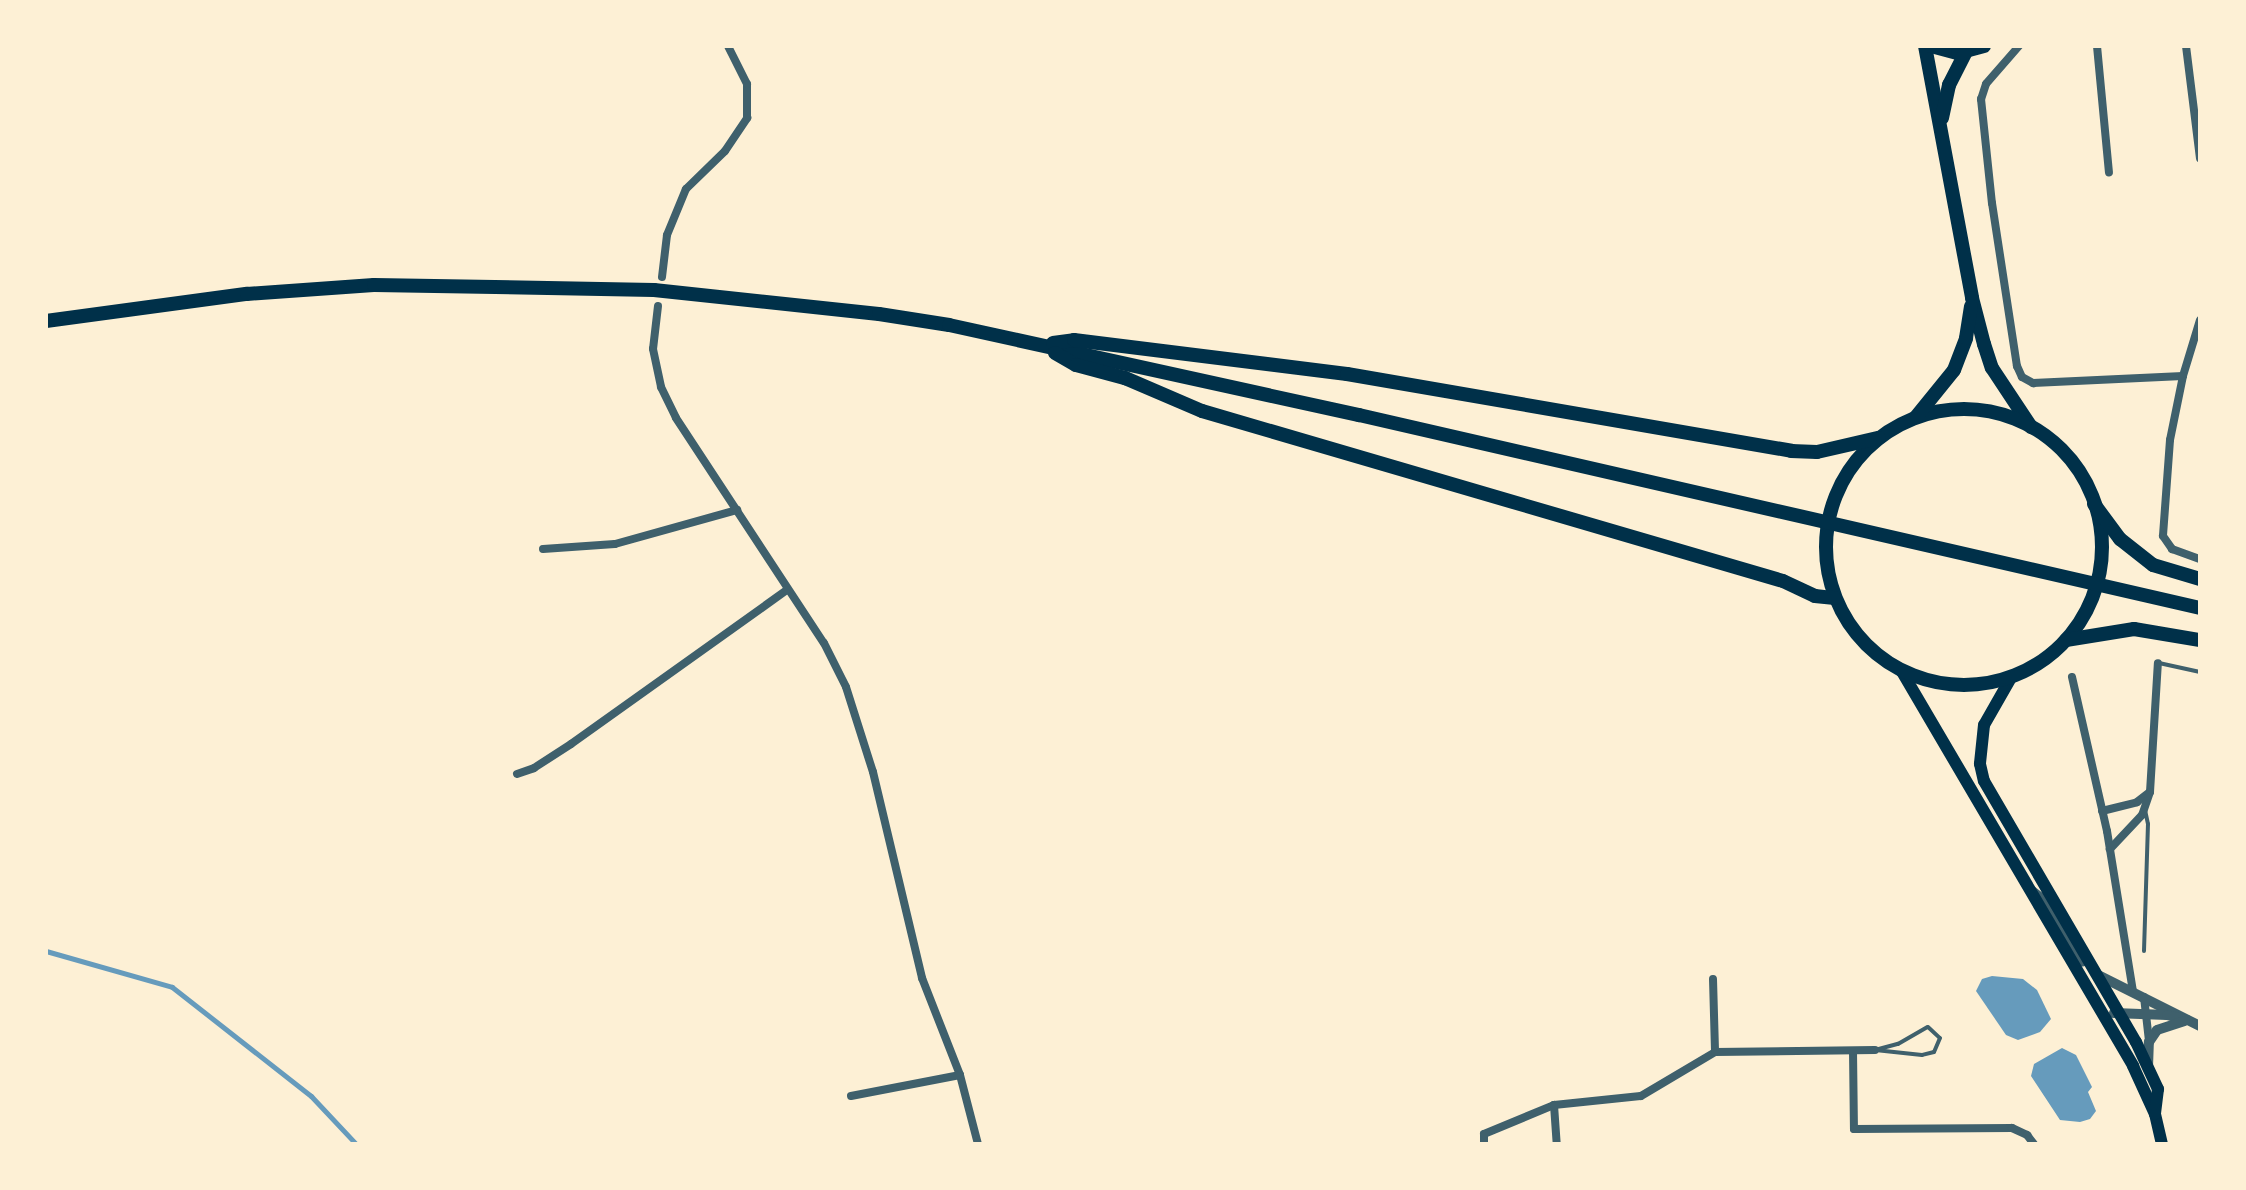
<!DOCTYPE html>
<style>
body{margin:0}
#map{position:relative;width:2246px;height:1190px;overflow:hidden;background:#fdf0d5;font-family:"PT Sans Narrow",sans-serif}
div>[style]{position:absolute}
.water>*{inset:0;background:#669bbc}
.stream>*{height:5px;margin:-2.5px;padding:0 2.5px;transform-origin:2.5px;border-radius:2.5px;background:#669bbc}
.service>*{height:4px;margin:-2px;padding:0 2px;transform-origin:2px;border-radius:2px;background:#3f606c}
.minor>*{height:8px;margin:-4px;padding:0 4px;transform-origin:4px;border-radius:4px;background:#3f606c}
.tertiary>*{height:10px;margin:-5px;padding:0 5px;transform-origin:5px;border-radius:5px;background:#3f606c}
.secondary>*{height:12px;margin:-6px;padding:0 6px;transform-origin:6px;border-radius:6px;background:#003049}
.primary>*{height:14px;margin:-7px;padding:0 7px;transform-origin:7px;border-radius:7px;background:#003049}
.primary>.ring{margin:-7px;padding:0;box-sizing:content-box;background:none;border:14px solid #003049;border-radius:50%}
.trunk>*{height:14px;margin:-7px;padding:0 7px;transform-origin:7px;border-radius:7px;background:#003049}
span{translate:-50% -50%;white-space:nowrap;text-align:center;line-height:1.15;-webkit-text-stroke:8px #fdf0d5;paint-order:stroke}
.frame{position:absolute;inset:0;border:48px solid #fdf0d5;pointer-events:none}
</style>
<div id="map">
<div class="water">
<i style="clip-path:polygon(1992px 976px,2023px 979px,2037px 990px,2051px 1019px,2040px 1032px,2018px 1040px,2006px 1035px,1976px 991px,1982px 979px)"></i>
<i style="clip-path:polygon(2062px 1048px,2076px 1055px,2092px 1087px,2088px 1092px,2096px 1111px,2090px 1119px,2080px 1122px,2060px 1120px,2031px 1076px,2034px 1064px)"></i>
</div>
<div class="stream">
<i style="left:46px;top:951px;width:131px;rotate:15.9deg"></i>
<i style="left:172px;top:987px;width:177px;rotate:38.1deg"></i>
<i style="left:311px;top:1096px;width:66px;rotate:46.8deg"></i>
</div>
<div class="service">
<i style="left:2159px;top:663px;width:42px;rotate:12.4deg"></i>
<i style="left:2144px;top:951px;width:127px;rotate:-88.2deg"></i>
<i style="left:2148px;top:824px;width:14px;rotate:-102deg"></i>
<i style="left:1928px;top:1027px;width:16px;rotate:43deg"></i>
<i style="left:1940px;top:1038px;width:15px;rotate:113deg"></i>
<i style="left:1934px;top:1052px;width:12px;rotate:166deg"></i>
<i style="left:1922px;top:1055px;width:47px;rotate:-173.9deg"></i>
<i style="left:1875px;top:1050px;width:24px;rotate:-15deg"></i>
<i style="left:1898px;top:1044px;width:34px;rotate:-30deg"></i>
</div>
<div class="minor">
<i style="left:2019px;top:46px;width:50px;rotate:131deg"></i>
<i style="left:1986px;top:84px;width:16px;rotate:108deg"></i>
<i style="left:1981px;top:99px;width:105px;rotate:84deg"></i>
<i style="left:1992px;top:203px;width:165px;rotate:81.3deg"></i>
<i style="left:2017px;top:366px;width:12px;rotate:66deg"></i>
<i style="left:2022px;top:377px;width:13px;rotate:29deg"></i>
<i style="left:2033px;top:383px;width:150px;rotate:-2.7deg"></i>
<i style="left:2097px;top:46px;width:127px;rotate:84.6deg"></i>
<i style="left:2186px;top:46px;width:113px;rotate:82.9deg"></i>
<i style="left:662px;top:277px;width:42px;rotate:-83.2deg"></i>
<i style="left:667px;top:235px;width:50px;rotate:-67.6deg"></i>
<i style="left:686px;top:189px;width:54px;rotate:-44.3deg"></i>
<i style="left:725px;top:151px;width:40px;rotate:-56deg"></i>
<i style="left:747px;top:118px;width:34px;rotate:-90deg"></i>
<i style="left:747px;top:84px;width:42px;rotate:-116.6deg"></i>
<i style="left:658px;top:306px;width:43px;rotate:96.6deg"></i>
<i style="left:653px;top:349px;width:39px;rotate:78deg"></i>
<i style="left:661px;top:387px;width:34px;rotate:64deg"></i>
<i style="left:676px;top:418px;width:269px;rotate:56.7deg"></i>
<i style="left:824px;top:643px;width:49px;rotate:63.4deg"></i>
<i style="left:846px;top:687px;width:89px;rotate:72.4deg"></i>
<i style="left:873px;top:772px;width:212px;rotate:76.6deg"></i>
<i style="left:922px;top:978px;width:104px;rotate:68.6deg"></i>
<i style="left:960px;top:1075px;width:71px;rotate:75.4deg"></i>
<i style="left:2200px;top:320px;width:59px;rotate:106.9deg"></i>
<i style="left:2183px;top:376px;width:65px;rotate:101.5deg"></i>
<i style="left:2170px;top:440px;width:96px;rotate:94.2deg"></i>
<i style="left:2163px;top:536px;width:16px;rotate:55deg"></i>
<i style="left:2172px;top:549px;width:30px;rotate:20deg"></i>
<i style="left:543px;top:549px;width:72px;rotate:-4deg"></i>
<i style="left:615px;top:544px;width:127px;rotate:-15.6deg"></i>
<i style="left:2072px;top:677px;width:158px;rotate:77.2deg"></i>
<i style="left:2107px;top:831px;width:162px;rotate:80.8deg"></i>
<i style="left:517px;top:774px;width:18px;rotate:-19deg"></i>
<i style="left:534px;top:768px;width:44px;rotate:-33deg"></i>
<i style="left:571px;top:744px;width:265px;rotate:-35.5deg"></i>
<i style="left:2150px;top:792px;width:129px;rotate:-86.5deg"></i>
<i style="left:2102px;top:811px;width:36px;rotate:-14deg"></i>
<i style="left:2137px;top:802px;width:16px;rotate:-38deg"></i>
<i style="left:2150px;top:792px;width:24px;rotate:109deg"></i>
<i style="left:2142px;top:815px;width:47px;rotate:133.3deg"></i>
<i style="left:1713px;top:979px;width:73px;rotate:88.4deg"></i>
<i style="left:2144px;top:997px;width:44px;rotate:83.5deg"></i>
<i style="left:1853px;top:1051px;width:78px;rotate:89.3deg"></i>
<i style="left:1854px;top:1129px;width:158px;rotate:-0.4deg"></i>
<i style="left:2012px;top:1128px;width:17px;rotate:25deg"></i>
<i style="left:2027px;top:1135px;width:11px;rotate:52deg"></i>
<i style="left:851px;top:1096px;width:111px;rotate:-10.9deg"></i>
<i style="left:1554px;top:1105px;width:39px;rotate:86deg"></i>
<i style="left:1484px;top:1144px;width:10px;rotate:-90deg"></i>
<i style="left:1484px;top:1134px;width:76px;rotate:-22.5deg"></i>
<i style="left:1554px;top:1105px;width:87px;rotate:-5.9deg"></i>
<i style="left:1641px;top:1096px;width:86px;rotate:-30.7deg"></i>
<i style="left:1715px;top:1052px;width:160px;rotate:-0.7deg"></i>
</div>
<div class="tertiary">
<i style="left:2032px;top:891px;width:18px;rotate:38deg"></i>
<i style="left:2046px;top:902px;width:70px;rotate:58.3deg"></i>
<i style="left:2098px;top:975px;width:114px;rotate:26.6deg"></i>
<i style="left:2114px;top:1013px;width:53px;rotate:2.2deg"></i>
<i style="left:2167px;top:1015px;width:21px;rotate:14deg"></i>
<i style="left:2148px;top:1067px;width:25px;rotate:-88deg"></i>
<i style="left:2149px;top:1042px;width:14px;rotate:-56deg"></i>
<i style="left:2157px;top:1030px;width:29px;rotate:-18deg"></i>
</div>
<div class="secondary">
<i style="left:1901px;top:670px;width:459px;rotate:59.6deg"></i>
<i style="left:2133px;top:1066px;width:53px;rotate:65.4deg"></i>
<i style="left:2155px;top:1114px;width:31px;rotate:77deg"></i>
<i style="left:2012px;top:676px;width:56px;rotate:119.7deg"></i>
<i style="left:1984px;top:725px;width:39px;rotate:96deg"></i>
<i style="left:1980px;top:764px;width:17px;rotate:77deg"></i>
<i style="left:1984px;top:781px;width:302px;rotate:59.8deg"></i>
<i style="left:2136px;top:1042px;width:52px;rotate:64.9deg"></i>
<i style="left:2158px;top:1089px;width:25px;rotate:97deg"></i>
</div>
<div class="primary">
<i style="left:1925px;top:46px;width:256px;rotate:79.4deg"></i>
<i style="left:1972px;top:298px;width:48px;rotate:75.4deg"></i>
<i style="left:1984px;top:344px;width:25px;rotate:72deg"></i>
<i style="left:1992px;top:368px;width:71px;rotate:56.5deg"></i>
<i style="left:1931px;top:46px;width:28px;rotate:15deg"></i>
<i style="left:1958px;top:53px;width:27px;rotate:-15deg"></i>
<i style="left:1942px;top:118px;width:34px;rotate:-78deg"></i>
<i style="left:1949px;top:85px;width:36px;rotate:-63deg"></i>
<i class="ring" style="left:1826px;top:409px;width:262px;height:262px"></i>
<i style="left:1916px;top:417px;width:60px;rotate:-51deg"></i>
<i style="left:1954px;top:370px;width:34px;rotate:-69deg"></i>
<i style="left:1966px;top:338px;width:32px;rotate:-81deg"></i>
</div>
<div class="trunk">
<i style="left:46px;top:321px;width:203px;rotate:-7.7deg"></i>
<i style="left:247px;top:294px;width:127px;rotate:-4.1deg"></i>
<i style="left:374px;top:285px;width:280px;rotate:1deg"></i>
<i style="left:654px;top:290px;width:226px;rotate:6.1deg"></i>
<i style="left:879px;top:314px;width:71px;rotate:8.9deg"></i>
<i style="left:949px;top:325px;width:420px;rotate:12.4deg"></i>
<i style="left:1359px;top:415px;width:863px;rotate:12.92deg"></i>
<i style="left:1053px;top:343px;width:21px;rotate:-8deg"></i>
<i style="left:1074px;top:340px;width:275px;rotate:7.1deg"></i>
<i style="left:1347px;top:374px;width:451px;rotate:9.8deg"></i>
<i style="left:1791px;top:451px;width:26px;rotate:2deg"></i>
<i style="left:1817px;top:452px;width:63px;rotate:-12.9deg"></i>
<i style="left:1055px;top:353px;width:24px;rotate:30deg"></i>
<i style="left:1076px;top:365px;width:51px;rotate:14.9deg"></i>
<i style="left:1125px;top:378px;width:84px;rotate:23.2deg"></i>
<i style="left:1202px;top:411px;width:605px;rotate:16.31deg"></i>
<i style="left:1783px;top:581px;width:35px;rotate:25deg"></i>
<i style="left:1815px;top:596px;width:20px;rotate:6deg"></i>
<i style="left:2094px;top:504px;width:44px;rotate:53.4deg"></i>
<i style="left:2120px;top:539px;width:42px;rotate:38.2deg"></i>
<i style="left:2153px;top:565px;width:49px;rotate:16.6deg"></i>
<i style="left:2066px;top:640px;width:69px;rotate:-9.2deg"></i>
<i style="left:2134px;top:629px;width:67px;rotate:9.5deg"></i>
</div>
<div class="frame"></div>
</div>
